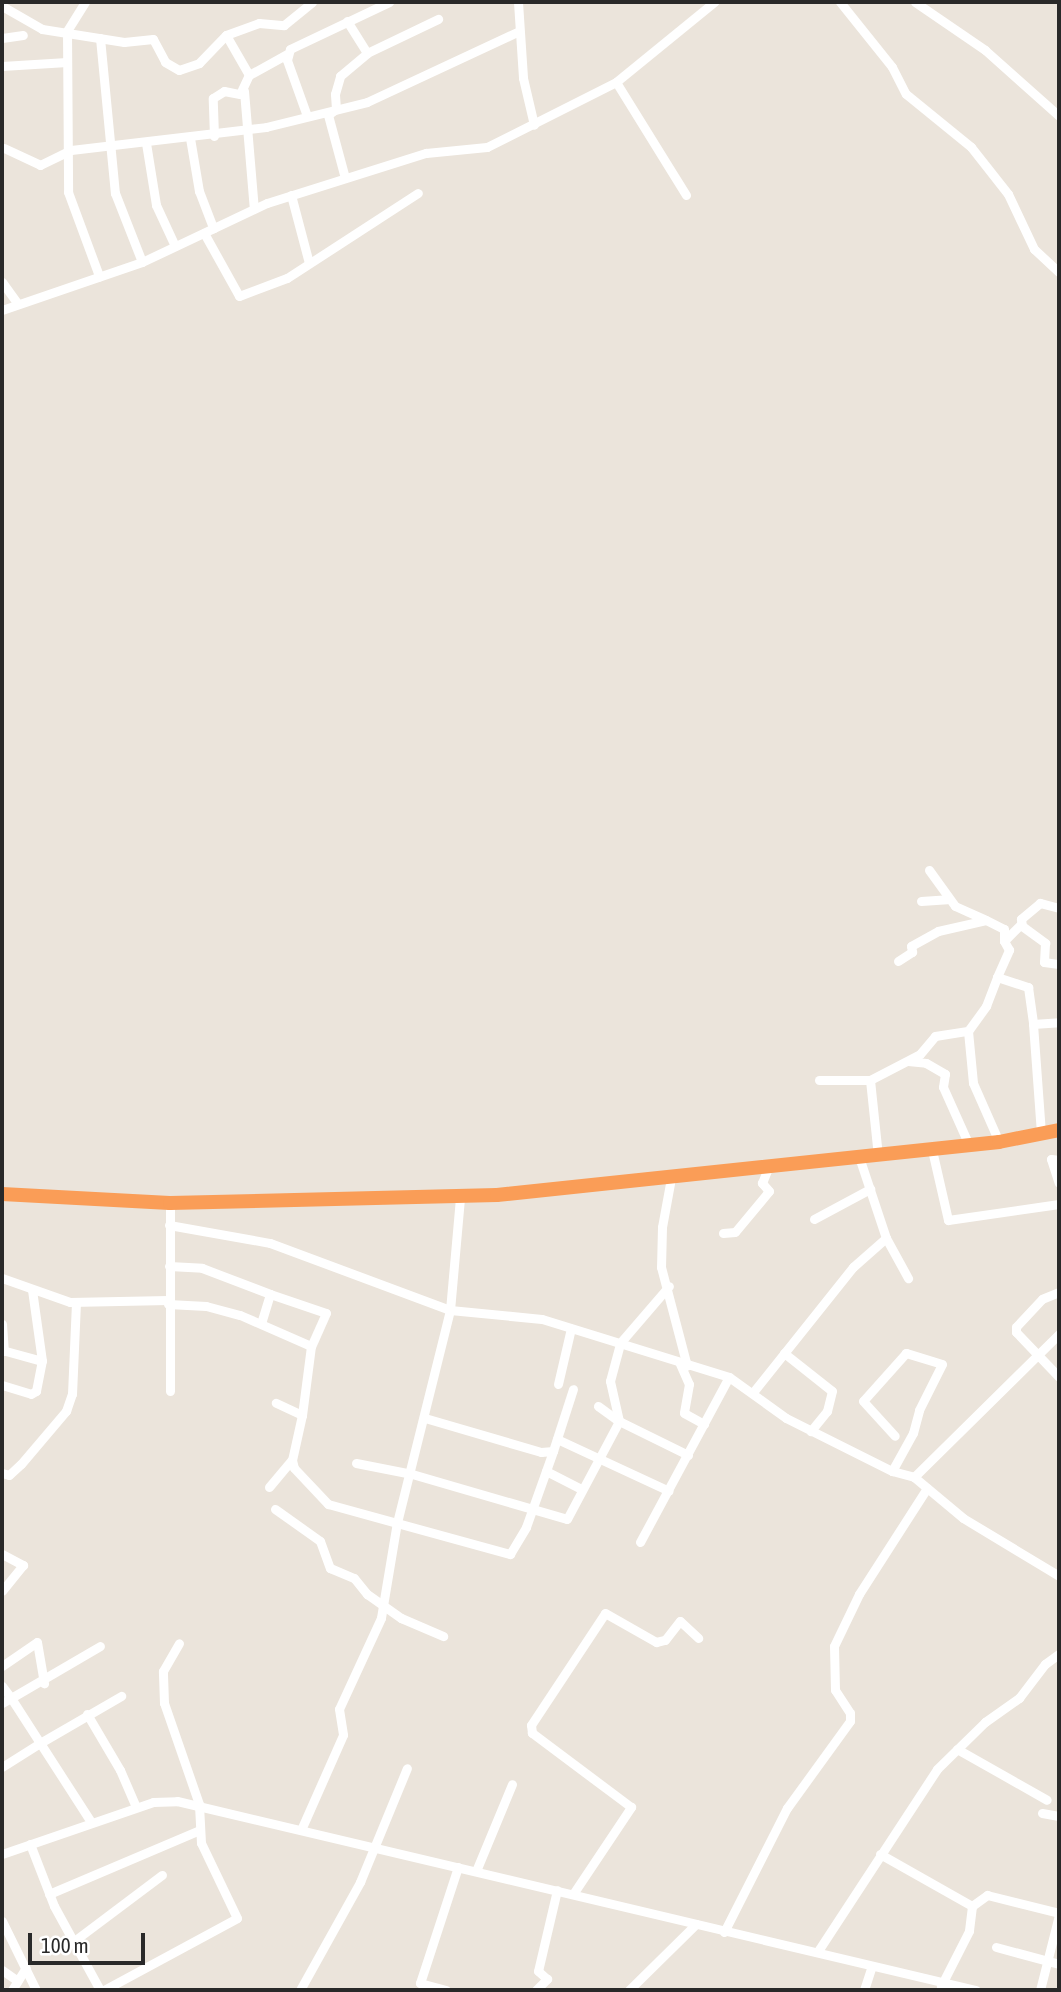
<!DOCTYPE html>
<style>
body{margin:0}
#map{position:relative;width:1061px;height:1992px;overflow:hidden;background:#ebe4db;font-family:"Asap Condensed",sans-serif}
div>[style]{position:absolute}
.minor>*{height:9px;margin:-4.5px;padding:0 4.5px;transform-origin:4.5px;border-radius:4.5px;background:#fff}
.highway>*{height:14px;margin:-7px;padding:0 7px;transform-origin:7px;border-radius:7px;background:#fa9d57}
span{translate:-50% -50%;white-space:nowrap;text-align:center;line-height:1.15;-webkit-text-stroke:5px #fff;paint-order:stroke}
.frame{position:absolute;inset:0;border:4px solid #292929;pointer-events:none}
.scale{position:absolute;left:28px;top:1933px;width:117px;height:32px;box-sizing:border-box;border:4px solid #292929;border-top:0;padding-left:9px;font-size:21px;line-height:24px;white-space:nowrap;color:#292929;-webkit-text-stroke:5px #fff;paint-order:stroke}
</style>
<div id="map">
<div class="minor">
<i style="left:85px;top:2px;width:34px;rotate:122deg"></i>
<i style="left:67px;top:31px;width:161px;rotate:89.6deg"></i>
<i style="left:68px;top:192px;width:90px;rotate:69.7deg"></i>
<i style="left:518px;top:2px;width:76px;rotate:86.2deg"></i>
<i style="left:523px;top:78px;width:48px;rotate:76.8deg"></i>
<i style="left:840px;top:2px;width:83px;rotate:51.3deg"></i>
<i style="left:892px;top:67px;width:30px;rotate:63deg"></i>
<i style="left:906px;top:94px;width:84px;rotate:39.2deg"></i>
<i style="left:971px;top:147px;width:60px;rotate:51.8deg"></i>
<i style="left:1008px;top:194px;width:61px;rotate:64.7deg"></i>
<i style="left:1034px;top:249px;width:34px;rotate:43deg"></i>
<i style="left:915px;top:2px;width:85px;rotate:34.4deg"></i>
<i style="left:985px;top:50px;width:99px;rotate:41.7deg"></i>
<i style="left:2px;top:6px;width:46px;rotate:29.9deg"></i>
<i style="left:42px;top:29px;width:83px;rotate:9deg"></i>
<i style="left:124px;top:42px;width:29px;rotate:-6deg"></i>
<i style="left:153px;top:39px;width:26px;rotate:62deg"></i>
<i style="left:165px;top:62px;width:16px;rotate:30deg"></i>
<i style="left:179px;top:70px;width:21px;rotate:-19deg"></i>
<i style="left:199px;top:63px;width:39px;rotate:-46deg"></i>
<i style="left:226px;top:35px;width:35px;rotate:-20deg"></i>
<i style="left:259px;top:23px;width:25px;rotate:5deg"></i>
<i style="left:284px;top:25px;width:36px;rotate:-39deg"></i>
<i style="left:347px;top:21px;width:38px;rotate:58deg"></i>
<i style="left:367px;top:53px;width:79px;rotate:-25.6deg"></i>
<i style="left:2px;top:38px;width:21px;rotate:-8deg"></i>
<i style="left:100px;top:38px;width:156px;rotate:84.5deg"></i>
<i style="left:115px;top:193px;width:74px;rotate:68.6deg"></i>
<i style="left:2px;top:66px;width:65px;rotate:-3.5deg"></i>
<i style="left:249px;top:75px;width:43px;rotate:-28.9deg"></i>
<i style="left:616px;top:82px;width:133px;rotate:58.2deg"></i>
<i style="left:244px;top:91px;width:118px;rotate:85.2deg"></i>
<i style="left:307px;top:116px;width:59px;rotate:-109.7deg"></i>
<i style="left:287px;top:60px;width:11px;rotate:-75deg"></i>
<i style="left:290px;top:49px;width:110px;rotate:-25.4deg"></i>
<i style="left:214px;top:136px;width:38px;rotate:-92deg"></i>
<i style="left:213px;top:98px;width:13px;rotate:-32deg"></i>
<i style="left:224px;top:91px;width:16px;rotate:11deg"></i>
<i style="left:240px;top:94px;width:21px;rotate:-65deg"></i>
<i style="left:249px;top:75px;width:46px;rotate:-119.9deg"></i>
<i style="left:190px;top:138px;width:54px;rotate:80.4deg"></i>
<i style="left:199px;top:191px;width:40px;rotate:69deg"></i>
<i style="left:146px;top:143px;width:63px;rotate:80.8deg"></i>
<i style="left:156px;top:205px;width:45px;rotate:65.1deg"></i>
<i style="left:4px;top:148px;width:40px;rotate:25deg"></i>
<i style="left:40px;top:165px;width:34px;rotate:-26deg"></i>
<i style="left:71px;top:150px;width:196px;rotate:-6.7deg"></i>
<i style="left:266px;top:127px;width:104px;rotate:-13.9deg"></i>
<i style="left:367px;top:102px;width:168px;rotate:-25deg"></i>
<i style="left:345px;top:178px;width:65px;rotate:-105.1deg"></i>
<i style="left:328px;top:115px;width:10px;rotate:-37deg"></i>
<i style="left:336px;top:109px;width:15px;rotate:-94deg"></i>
<i style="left:335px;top:94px;width:19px;rotate:-74deg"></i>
<i style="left:340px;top:76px;width:35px;rotate:-40deg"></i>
<i style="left:291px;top:195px;width:70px;rotate:75.2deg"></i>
<i style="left:204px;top:233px;width:72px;rotate:60.9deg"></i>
<i style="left:239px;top:296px;width:51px;rotate:-20.6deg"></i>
<i style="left:287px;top:278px;width:156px;rotate:-33deg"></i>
<i style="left:2px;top:282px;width:27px;rotate:54deg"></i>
<i style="left:2px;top:310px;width:148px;rotate:-18.9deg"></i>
<i style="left:142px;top:262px;width:138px;rotate:-25.3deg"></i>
<i style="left:267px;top:203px;width:167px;rotate:-17.5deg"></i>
<i style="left:426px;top:153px;width:61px;rotate:-5.6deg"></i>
<i style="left:487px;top:147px;width:144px;rotate:-26.7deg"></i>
<i style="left:616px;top:82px;width:127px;rotate:-39.2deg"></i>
<i style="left:929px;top:870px;width:44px;rotate:54.2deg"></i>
<i style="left:955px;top:906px;width:32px;rotate:24deg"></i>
<i style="left:921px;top:901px;width:26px;rotate:-4deg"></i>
<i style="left:1059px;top:908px;width:20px;rotate:-165deg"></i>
<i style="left:1040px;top:903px;width:25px;rotate:140deg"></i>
<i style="left:1021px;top:919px;width:7px;rotate:82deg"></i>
<i style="left:1022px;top:926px;width:29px;rotate:36deg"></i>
<i style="left:1045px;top:943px;width:19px;rotate:93deg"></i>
<i style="left:1044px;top:962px;width:15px;rotate:8deg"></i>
<i style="left:898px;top:961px;width:17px;rotate:-33deg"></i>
<i style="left:912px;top:952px;width:6px;rotate:-99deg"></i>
<i style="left:911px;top:946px;width:31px;rotate:-29deg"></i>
<i style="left:938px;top:931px;width:49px;rotate:-12.9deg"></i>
<i style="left:986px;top:920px;width:20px;rotate:27deg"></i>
<i style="left:1004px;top:929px;width:12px;rotate:90deg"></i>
<i style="left:997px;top:977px;width:30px;rotate:-66deg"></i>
<i style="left:1009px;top:950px;width:10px;rotate:-119deg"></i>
<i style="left:1004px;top:941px;width:24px;rotate:-45deg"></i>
<i style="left:1033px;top:1024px;width:110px;rotate:85.8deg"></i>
<i style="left:968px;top:1031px;width:52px;rotate:84.5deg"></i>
<i style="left:973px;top:1083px;width:64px;rotate:66.2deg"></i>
<i style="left:908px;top:1061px;width:18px;rotate:6deg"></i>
<i style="left:926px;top:1063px;width:22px;rotate:30deg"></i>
<i style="left:945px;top:1074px;width:13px;rotate:99deg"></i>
<i style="left:943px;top:1087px;width:64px;rotate:65.9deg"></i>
<i style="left:819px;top:1080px;width:51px"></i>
<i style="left:870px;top:1080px;width:76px;rotate:84deg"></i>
<i style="left:870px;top:1080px;width:56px;rotate:-27.5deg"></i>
<i style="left:920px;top:1054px;width:23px;rotate:-50deg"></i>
<i style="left:935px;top:1036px;width:33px;rotate:-9deg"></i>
<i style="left:968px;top:1031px;width:31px;rotate:-54deg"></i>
<i style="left:986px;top:1006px;width:31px;rotate:-69deg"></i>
<i style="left:997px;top:977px;width:33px;rotate:18deg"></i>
<i style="left:1028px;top:987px;width:37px;rotate:82deg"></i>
<i style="left:1033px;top:1024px;width:26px;rotate:-4deg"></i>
<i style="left:932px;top:1150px;width:72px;rotate:77.1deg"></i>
<i style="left:948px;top:1220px;width:112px;rotate:-8.2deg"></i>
<i style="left:1059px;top:1160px;width:8px;rotate:-173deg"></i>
<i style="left:1051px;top:1159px;width:25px;rotate:72deg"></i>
<i style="left:671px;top:1178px;width:50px;rotate:100.4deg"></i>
<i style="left:662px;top:1227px;width:40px;rotate:91.4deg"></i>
<i style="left:661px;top:1267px;width:102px;rotate:75.3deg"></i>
<i style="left:460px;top:1198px;width:112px;rotate:95.1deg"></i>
<i style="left:450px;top:1310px;width:92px;rotate:5.6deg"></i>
<i style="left:542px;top:1319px;width:196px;rotate:17.2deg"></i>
<i style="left:729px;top:1377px;width:70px;rotate:35.7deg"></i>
<i style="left:786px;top:1418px;width:119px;rotate:26.6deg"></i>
<i style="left:892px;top:1471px;width:23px;rotate:15deg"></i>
<i style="left:914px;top:1477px;width:64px;rotate:39.9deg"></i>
<i style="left:963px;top:1518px;width:112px;rotate:31.1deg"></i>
<i style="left:814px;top:1219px;width:64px;rotate:-28.2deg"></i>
<i style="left:169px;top:1225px;width:103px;rotate:10.1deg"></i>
<i style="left:270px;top:1243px;width:192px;rotate:20.4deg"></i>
<i style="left:450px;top:1310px;width:219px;rotate:104deg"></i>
<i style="left:397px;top:1522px;width:97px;rotate:99.5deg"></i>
<i style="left:381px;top:1618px;width:100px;rotate:114.8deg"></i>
<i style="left:339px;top:1709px;width:26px;rotate:81deg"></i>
<i style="left:343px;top:1735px;width:104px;rotate:113.9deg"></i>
<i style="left:723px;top:1233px;width:12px;rotate:-5deg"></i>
<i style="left:735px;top:1232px;width:53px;rotate:-50.3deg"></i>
<i style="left:769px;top:1191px;width:11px;rotate:-131deg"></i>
<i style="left:762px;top:1183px;width:16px;rotate:-68deg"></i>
<i style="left:886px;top:1238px;width:46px;rotate:61.2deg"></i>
<i style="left:169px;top:1266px;width:33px;rotate:3deg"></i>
<i style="left:202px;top:1268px;width:73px;rotate:20.9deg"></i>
<i style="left:270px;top:1294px;width:31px;rotate:107deg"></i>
<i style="left:2px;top:1278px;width:72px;rotate:19.4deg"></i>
<i style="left:70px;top:1302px;width:98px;rotate:-1.2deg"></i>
<i style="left:1059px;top:1292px;width:18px;rotate:158deg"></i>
<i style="left:1042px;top:1299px;width:38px;rotate:133deg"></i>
<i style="left:1016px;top:1327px;width:5px;rotate:90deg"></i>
<i style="left:1016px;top:1332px;width:62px;rotate:46.3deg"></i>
<i style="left:270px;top:1294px;width:59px;rotate:18.7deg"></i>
<i style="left:326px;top:1313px;width:36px;rotate:114deg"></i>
<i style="left:168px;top:1304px;width:38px;rotate:3deg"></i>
<i style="left:206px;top:1306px;width:35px;rotate:15deg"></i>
<i style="left:240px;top:1315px;width:77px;rotate:23.6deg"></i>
<i style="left:311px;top:1346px;width:70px;rotate:97.4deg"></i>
<i style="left:302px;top:1415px;width:29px;rotate:-155deg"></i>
<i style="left:2px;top:1324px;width:27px;rotate:86deg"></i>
<i style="left:2px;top:1350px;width:41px;rotate:15.4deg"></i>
<i style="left:784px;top:1353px;width:61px;rotate:38.4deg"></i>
<i style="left:832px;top:1391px;width:21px;rotate:104deg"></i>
<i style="left:827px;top:1411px;width:26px;rotate:129deg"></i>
<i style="left:680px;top:1364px;width:22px;rotate:66deg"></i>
<i style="left:689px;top:1384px;width:29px;rotate:100deg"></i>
<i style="left:684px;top:1413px;width:23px;rotate:29deg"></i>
<i style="left:558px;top:1384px;width:57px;rotate:-76.9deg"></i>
<i style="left:2px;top:1385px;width:30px;rotate:17deg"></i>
<i style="left:31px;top:1394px;width:6px;rotate:-31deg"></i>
<i style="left:36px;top:1391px;width:31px;rotate:-79deg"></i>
<i style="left:42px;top:1361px;width:72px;rotate:-98deg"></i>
<i style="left:170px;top:1391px;width:188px;rotate:-90deg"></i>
<i style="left:754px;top:1391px;width:159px;rotate:-51.4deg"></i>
<i style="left:853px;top:1267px;width:44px;rotate:-41.3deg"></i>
<i style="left:886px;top:1238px;width:85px;rotate:-108.4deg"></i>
<i style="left:598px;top:1406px;width:26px;rotate:36deg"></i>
<i style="left:619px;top:1421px;width:41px;rotate:-102.7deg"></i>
<i style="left:610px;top:1381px;width:39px;rotate:-75deg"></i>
<i style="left:620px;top:1343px;width:75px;rotate:-49.3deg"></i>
<i style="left:302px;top:1415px;width:46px;rotate:102.5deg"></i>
<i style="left:292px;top:1460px;width:8px;rotate:76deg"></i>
<i style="left:294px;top:1468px;width:50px;rotate:46.6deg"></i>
<i style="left:328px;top:1504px;width:189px;rotate:15.4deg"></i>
<i style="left:510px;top:1554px;width:31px;rotate:-59deg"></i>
<i style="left:526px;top:1527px;width:81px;rotate:-70.4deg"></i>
<i style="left:553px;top:1451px;width:12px;rotate:175deg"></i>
<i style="left:541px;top:1452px;width:121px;rotate:-163.7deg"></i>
<i style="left:557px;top:1439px;width:123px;rotate:24.9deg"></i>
<i style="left:553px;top:1451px;width:65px;rotate:-72.1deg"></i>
<i style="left:356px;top:1463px;width:57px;rotate:11.1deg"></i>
<i style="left:412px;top:1474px;width:161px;rotate:16.2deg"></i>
<i style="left:567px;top:1519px;width:111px;rotate:-62deg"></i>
<i style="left:619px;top:1421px;width:77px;rotate:26.2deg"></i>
<i style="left:546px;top:1471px;width:39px;rotate:27deg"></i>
<i style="left:892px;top:1471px;width:43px;rotate:-61.1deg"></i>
<i style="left:913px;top:1433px;width:24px;rotate:-75deg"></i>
<i style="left:919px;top:1410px;width:51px;rotate:-63.4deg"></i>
<i style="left:942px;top:1364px;width:38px;rotate:-163deg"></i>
<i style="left:906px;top:1353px;width:64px;rotate:131.9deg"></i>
<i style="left:863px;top:1401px;width:47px;rotate:47.6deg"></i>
<i style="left:2px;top:1473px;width:7px;rotate:16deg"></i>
<i style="left:9px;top:1475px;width:16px;rotate:-43deg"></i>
<i style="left:21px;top:1464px;width:70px;rotate:-49.7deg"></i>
<i style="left:66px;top:1411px;width:18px;rotate:-71deg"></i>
<i style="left:72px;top:1394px;width:92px;rotate:-87.5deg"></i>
<i style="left:914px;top:1477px;width:204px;rotate:-44.6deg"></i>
<i style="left:269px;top:1487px;width:35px;rotate:-50deg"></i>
<i style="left:275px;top:1509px;width:55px;rotate:35.4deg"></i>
<i style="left:320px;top:1541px;width:29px;rotate:70deg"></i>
<i style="left:330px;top:1568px;width:26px;rotate:23deg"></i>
<i style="left:354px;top:1578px;width:21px;rotate:51deg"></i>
<i style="left:367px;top:1594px;width:42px;rotate:35.2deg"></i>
<i style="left:401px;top:1618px;width:46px;rotate:23.2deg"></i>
<i style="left:640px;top:1542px;width:187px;rotate:-61.7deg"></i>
<i style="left:2px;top:1554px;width:24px;rotate:28deg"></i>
<i style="left:23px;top:1565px;width:33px;rotate:129deg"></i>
<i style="left:2px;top:1666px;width:42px;rotate:-34.4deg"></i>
<i style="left:37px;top:1642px;width:42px;rotate:80.3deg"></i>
<i style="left:2px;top:1686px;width:15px;rotate:53deg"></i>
<i style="left:11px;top:1698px;width:103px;rotate:-30.3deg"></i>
<i style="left:2px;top:1703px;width:10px;rotate:-29deg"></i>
<i style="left:11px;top:1698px;width:54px;rotate:57.2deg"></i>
<i style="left:40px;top:1743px;width:45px;rotate:147.7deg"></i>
<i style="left:87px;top:1714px;width:65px;rotate:59.5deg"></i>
<i style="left:120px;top:1770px;width:40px;rotate:66.6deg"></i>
<i style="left:957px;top:1749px;width:103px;rotate:29.5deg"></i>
<i style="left:1042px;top:1813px;width:17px;rotate:10deg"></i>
<i style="left:91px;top:1822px;width:94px;rotate:-122.8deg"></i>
<i style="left:40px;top:1743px;width:94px;rotate:-30.1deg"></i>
<i style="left:30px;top:1844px;width:66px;rotate:68.8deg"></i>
<i style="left:54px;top:1906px;width:96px;rotate:61.3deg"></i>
<i style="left:2px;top:1854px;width:160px;rotate:-19deg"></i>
<i style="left:153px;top:1802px;width:24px;rotate:-2deg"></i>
<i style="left:177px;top:1801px;width:821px;rotate:13.31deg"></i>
<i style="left:880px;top:1854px;width:106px;rotate:29.5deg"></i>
<i style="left:972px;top:1906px;width:25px;rotate:97deg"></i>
<i style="left:969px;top:1931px;width:62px;rotate:117deg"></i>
<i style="left:476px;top:1871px;width:94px;rotate:-67.5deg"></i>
<i style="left:49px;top:1894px;width:164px;rotate:-23deg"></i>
<i style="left:573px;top:1894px;width:105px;rotate:-56.3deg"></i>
<i style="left:631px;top:1807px;width:124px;rotate:-143.2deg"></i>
<i style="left:532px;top:1733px;width:8px;rotate:-97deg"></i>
<i style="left:531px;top:1725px;width:134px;rotate:-56.5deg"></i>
<i style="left:605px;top:1613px;width:59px;rotate:29.6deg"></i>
<i style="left:656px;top:1642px;width:9px;rotate:-13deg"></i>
<i style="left:665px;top:1640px;width:24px;rotate:-52deg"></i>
<i style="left:680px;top:1621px;width:25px;rotate:43deg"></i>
<i style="left:972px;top:1906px;width:19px;rotate:-36deg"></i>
<i style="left:987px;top:1895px;width:74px;rotate:14deg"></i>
<i style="left:2px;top:1921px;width:77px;rotate:63.8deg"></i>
<i style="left:724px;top:1932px;width:139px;rotate:-63.1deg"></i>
<i style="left:787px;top:1808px;width:107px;rotate:-54.1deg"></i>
<i style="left:850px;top:1721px;width:8px;rotate:-90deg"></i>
<i style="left:850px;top:1713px;width:27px;rotate:-123deg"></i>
<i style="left:835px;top:1690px;width:44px;rotate:-91.3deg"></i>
<i style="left:834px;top:1646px;width:58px;rotate:-64.3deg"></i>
<i style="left:859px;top:1594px;width:126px;rotate:-57.3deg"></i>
<i style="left:74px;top:1941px;width:110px;rotate:-36.9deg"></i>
<i style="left:996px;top:1947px;width:65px;rotate:15.1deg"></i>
<i style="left:818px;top:1951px;width:217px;rotate:-56.8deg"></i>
<i style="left:937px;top:1769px;width:67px;rotate:-44.4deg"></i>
<i style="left:985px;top:1722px;width:42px;rotate:-35.2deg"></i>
<i style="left:1019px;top:1698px;width:43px;rotate:-52.6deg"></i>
<i style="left:1045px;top:1664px;width:17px;rotate:-36deg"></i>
<i style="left:2px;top:1970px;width:19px;rotate:35deg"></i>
<i style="left:12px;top:1990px;width:26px;rotate:-58deg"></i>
<i style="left:104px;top:1990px;width:151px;rotate:-28.4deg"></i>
<i style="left:237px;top:1918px;width:83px;rotate:-115.6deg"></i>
<i style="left:201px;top:1843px;width:39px;rotate:-93deg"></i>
<i style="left:199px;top:1804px;width:107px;rotate:-109.1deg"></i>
<i style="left:164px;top:1703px;width:32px;rotate:-92deg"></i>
<i style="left:163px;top:1671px;width:32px;rotate:-60deg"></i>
<i style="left:300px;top:1990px;width:124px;rotate:-60.9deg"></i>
<i style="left:360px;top:1882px;width:123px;rotate:-67.6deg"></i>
<i style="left:446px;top:1990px;width:27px;rotate:-165deg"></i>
<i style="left:420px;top:1983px;width:122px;rotate:-71.9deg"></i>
<i style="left:536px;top:1990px;width:16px;rotate:-45deg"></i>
<i style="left:547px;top:1979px;width:12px;rotate:-138deg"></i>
<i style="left:538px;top:1971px;width:83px;rotate:-76.8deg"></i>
<i style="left:629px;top:1990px;width:94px;rotate:-44.6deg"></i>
<i style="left:864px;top:1990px;width:22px;rotate:-72deg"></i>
<i style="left:1040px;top:1990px;width:77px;rotate:-75.8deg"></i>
</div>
<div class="highway">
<i style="left:2px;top:1194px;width:168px;rotate:3.1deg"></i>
<i style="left:170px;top:1203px;width:327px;rotate:-1.4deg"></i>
<i style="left:497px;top:1195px;width:505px;rotate:-6.03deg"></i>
<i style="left:999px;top:1142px;width:61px;rotate:-11.3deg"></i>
</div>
<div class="frame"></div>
<div class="scale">100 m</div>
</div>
